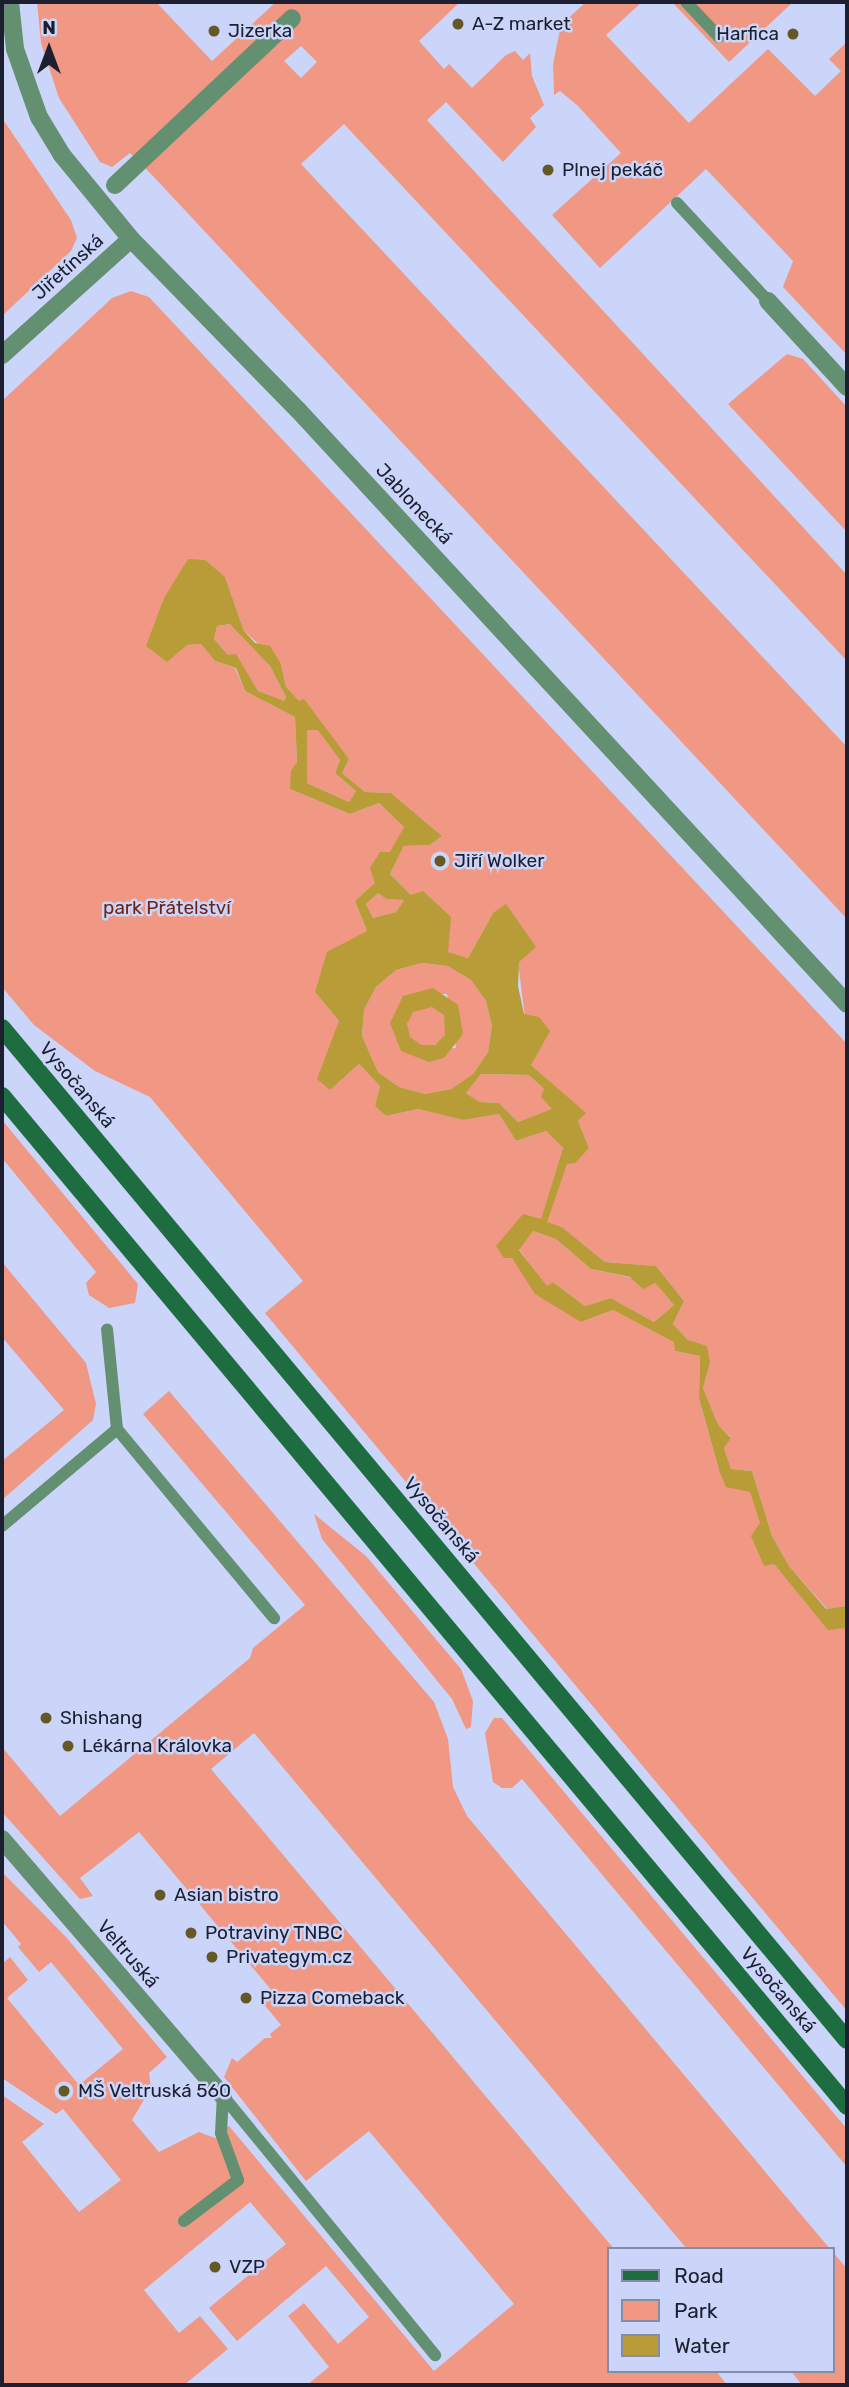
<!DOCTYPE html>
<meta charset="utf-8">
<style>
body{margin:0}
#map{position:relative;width:849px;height:2387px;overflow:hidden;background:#cbd4f9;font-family:Rubik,sans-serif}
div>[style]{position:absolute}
.green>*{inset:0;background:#f09883}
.round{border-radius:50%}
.water>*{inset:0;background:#b79c37}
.lane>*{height:12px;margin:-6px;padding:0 6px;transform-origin:6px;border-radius:6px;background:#629071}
.street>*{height:18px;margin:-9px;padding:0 9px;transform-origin:9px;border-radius:9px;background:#629071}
.secondary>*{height:18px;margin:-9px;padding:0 9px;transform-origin:9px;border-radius:9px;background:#1e6d41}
.dots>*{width:19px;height:19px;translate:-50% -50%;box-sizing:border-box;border:4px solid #cbd4f9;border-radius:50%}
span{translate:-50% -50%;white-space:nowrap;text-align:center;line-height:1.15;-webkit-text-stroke:5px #cbd4f9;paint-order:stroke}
.poi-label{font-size:19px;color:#1b1f2f}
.left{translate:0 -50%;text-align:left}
.right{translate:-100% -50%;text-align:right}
.street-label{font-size:19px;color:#1b1f2f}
.park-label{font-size:19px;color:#6f2413}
.frame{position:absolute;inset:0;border:4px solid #1b1f2f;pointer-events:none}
.legend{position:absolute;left:607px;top:2247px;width:228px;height:126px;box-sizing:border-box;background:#cbd4f9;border:2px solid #858ca8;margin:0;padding:9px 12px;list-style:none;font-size:21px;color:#1b1f2f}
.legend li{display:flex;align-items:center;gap:14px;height:35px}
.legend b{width:35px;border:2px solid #858ca8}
.north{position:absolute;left:14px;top:14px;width:70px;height:70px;-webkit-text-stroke:5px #cbd4f9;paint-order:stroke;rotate:0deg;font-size:19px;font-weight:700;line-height:28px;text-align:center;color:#1b1f2f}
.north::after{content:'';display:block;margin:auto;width:24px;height:32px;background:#1b1f2f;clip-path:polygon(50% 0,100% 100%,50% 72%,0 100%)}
</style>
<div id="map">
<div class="green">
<i style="clip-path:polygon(evenodd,37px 2px,156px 2px,212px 61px,276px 2px,460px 2px,419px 41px,444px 69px,449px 64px,472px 88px,506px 55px,515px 51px,523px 60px,530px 53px,532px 76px,544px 105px,530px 118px,536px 127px,503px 162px,446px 102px,427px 120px,847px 575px,847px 661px,344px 124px,301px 164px,847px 747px,847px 919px,153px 176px,130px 153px,112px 167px,100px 162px,59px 98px,41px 43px,37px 2px,301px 46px,317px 62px,301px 78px,284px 61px,301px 46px)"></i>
<i style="clip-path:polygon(586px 2px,642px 2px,606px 35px,689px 123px,768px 49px,815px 96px,841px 71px,829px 59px,847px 42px,847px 355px,783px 287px,793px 261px,706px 169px,600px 268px,552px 215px,621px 153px,578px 106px,560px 91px,554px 95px,553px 64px,561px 25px)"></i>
<i style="clip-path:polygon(672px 2px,793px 2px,729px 62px)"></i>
<i style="clip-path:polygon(2px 118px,71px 220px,77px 238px,71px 251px,2px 316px)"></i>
<i style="clip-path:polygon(131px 291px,149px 297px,847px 1044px,847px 1606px,827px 1609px,789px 1566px,772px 1536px,752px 1471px,731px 1469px,724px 1448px,731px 1437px,718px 1426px,703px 1388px,710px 1363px,673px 1324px,684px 1301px,656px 1266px,605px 1262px,562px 1227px,546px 1222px,567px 1163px,589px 1148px,578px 1121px,585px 1113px,531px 1065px,518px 962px,535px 947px,493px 913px,468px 958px,447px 952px,411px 895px,390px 874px,404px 846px,430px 845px,442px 836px,391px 793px,365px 792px,342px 773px,349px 759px,286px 687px,281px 664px,244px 631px,225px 577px,164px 598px,155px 627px,187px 645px,201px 644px,215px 661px,235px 668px,245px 691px,295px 717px,297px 762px,290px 789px,350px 814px,379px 803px,404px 827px,376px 883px,355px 901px,367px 931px,315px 992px,339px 1021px,331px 1053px,330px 1090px,359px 1064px,380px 1086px,375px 1106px,386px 1116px,418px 1109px,463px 1120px,499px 1114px,516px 1141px,546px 1131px,563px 1148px,541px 1220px,504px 1258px,512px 1258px,532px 1285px,581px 1322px,613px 1310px,675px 1342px,675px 1351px,700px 1356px,699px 1398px,719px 1470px,750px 1491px,774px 1564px,828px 1629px,847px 1628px,847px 2011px,265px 1313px,303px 1281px,150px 1097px,95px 1071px,34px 1025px,2px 987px,2px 401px,112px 298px)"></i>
<i style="clip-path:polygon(787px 354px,803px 359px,847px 407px,847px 532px,728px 404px)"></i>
<i style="clip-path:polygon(231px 624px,270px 666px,286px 697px,283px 702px,258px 691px,236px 655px,228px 655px,214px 639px,217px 626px)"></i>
<i style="clip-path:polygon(307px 729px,318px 729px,340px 760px,335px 773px,356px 791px,349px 802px,307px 783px)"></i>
<i style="clip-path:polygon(378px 893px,386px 899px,404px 900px,396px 912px,373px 918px,366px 904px)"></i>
<i style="clip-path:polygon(evenodd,422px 963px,448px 966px,471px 980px,486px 1001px,492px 1026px,488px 1052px,473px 1074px,451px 1089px,425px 1094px,399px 1087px,378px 1072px,362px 1036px,364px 1010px,376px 987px,396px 970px,422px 963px,447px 994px,456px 1048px,401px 1051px,404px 996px,447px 994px)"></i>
<i class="round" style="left:407px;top:1006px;width:40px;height:40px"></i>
<i style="clip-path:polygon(481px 1074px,529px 1075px,544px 1089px,553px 1109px,518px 1122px,499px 1103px,480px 1102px,466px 1093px)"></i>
<i style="clip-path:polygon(2px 1120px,138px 1284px,135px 1303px,109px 1308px,89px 1295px,86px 1283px,96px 1272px,2px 1158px)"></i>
<i style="clip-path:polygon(533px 1231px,556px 1239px,591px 1269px,655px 1283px,674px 1305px,654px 1322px,611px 1298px,585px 1306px,553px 1282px,547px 1287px,519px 1249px)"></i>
<i style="clip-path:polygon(2px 1262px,86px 1363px,96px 1404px,93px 1420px,2px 1500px,2px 1461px,64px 1410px,2px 1337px)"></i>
<i style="clip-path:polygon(169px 1391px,434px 1702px,448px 1739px,453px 1787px,467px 1816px,830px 2249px,687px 2249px,254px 1733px,211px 1769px,614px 2249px,609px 2249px,609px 2371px,716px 2371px,727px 2385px,307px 2385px,329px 2367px,288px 2316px,304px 2303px,338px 2344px,369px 2317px,326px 2266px,237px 2341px,209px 2308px,286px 2244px,250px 2202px,144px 2290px,179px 2333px,200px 2316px,228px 2349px,184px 2385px,2px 2385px,2px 2095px,44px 2124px,22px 2142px,79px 2212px,121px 2180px,63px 2109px,56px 2114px,2px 2078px,2px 1964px,10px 1957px,28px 1980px,7px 1998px,79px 2085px,123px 2049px,51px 1962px,39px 1972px,18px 1947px,21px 1944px,2px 1921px,2px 1872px,66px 1937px,167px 2057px,149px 2073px,151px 2088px,132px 2120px,159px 2152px,199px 2132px,215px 2138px,229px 2126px,434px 2371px,514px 2304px,369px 2131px,306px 2181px,224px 2077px,232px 2058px,237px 2062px,265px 2038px,272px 2038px,270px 2034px,281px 2025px,262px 2002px,273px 1992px,139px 1832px,80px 1878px,93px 1896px,80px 1899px,2px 1812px,2px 1747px,60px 1816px,250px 1658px,253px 1648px,305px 1605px,143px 1414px)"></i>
<i style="clip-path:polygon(314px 1514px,366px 1556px,461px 1669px,473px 1701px,471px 1727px,466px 1729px,452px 1699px,322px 1539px)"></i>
<i style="clip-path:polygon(494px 1718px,502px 1718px,847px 2129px,847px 2167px,522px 1779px,512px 1788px,502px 1788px,493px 1782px,485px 1733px)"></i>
<i style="clip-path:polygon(833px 2252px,847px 2269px,847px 2385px,802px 2385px,791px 2371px,833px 2371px)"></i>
</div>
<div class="water">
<i style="clip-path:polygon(evenodd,188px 559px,205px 560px,225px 577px,244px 631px,255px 643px,270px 646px,281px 664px,286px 687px,299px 701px,304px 699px,349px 759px,342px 773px,365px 792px,391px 793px,442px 836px,430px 845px,404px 846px,390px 874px,411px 895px,423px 891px,451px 917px,448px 952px,468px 958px,493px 913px,506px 904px,536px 947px,519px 962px,518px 986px,524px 1014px,539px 1017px,550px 1031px,531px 1065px,586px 1113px,578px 1121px,589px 1148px,575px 1163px,567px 1164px,547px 1222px,562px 1227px,605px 1262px,656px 1266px,684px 1301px,673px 1324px,688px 1340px,707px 1346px,710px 1363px,703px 1388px,718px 1425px,731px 1438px,724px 1448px,731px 1469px,752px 1471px,772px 1536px,789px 1566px,826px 1609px,847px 1606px,847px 1628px,828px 1630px,774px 1564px,764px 1566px,751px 1536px,760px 1523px,750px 1492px,726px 1487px,719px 1470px,699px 1398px,700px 1356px,675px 1351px,674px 1342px,613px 1310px,581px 1322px,535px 1294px,512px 1258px,504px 1258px,496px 1246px,523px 1214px,541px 1219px,563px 1148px,546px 1131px,516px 1141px,499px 1114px,463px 1120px,418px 1109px,386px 1116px,375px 1106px,380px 1086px,359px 1064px,330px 1090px,317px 1079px,339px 1021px,315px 992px,327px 952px,367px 931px,355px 901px,375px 883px,370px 868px,380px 852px,390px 852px,404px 827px,379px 803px,350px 814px,290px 789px,291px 771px,297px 762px,295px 717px,245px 691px,236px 668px,215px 661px,201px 644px,187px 645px,167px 662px,146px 646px,164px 598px,188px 559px,230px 624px,270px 666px,286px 697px,284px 701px,258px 691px,236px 654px,228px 655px,214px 639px,217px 626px,230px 624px,188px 559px,307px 730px,318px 730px,340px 760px,335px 773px,356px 791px,349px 802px,307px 783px,307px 730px,188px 559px,378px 893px,386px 899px,404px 900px,396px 912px,373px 918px,366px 904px,378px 893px,188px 559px,422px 963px,448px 966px,471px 980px,486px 1001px,492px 1026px,488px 1052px,473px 1074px,451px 1089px,425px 1094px,399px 1087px,378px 1072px,362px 1036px,364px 1010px,376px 987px,396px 970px,422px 963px,188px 559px,481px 1074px,529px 1075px,544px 1089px,541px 1097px,552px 1109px,518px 1122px,499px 1103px,480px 1102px,466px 1093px,481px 1074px,188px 559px,533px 1231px,556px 1239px,591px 1269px,630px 1277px,643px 1289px,655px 1283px,674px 1305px,654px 1322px,611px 1298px,585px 1306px,553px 1282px,547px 1286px,519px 1250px,533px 1231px)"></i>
<i style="clip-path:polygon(evenodd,433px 988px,458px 1005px,463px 1034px,444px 1058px,429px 1062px,401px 1051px,390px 1023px,403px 996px,433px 988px,432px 1007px,444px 1015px,445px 1035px,435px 1045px,421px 1045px,410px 1037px,407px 1024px,413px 1012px,432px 1007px)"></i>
</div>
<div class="lane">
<i style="left:686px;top:2px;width:48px;rotate:46.7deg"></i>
<i style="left:677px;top:203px;width:134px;rotate:47.1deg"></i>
<i style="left:117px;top:1429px;width:246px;rotate:50.3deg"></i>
<i style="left:2px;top:1526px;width:150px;rotate:-40.1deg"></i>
<i style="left:117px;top:1429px;width:100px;rotate:-95.7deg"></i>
<i style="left:223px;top:2096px;width:335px;rotate:50.7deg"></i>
<i style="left:184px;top:2221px;width:68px;rotate:-37.2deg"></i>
<i style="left:238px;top:2180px;width:50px;rotate:-109.9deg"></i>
<i style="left:221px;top:2133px;width:37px;rotate:-87deg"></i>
</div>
<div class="street">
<i style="left:10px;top:2px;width:47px;rotate:83.9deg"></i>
<i style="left:15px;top:49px;width:72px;rotate:70.6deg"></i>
<i style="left:39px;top:117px;width:44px;rotate:58.8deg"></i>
<i style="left:62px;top:155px;width:109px;rotate:50.6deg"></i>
<i style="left:131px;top:239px;width:239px;rotate:45.7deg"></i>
<i style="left:298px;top:410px;width:809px;rotate:47.25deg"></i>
<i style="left:115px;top:185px;width:243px;rotate:-43.3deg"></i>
<i style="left:768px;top:301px;width:117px;rotate:47.4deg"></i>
<i style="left:2px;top:355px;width:173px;rotate:-42deg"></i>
<i style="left:2px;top:1839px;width:339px;rotate:49.3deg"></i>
</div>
<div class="secondary">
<i style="left:2px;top:1028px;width:1318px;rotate:50.14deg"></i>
<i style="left:2px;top:1096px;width:1317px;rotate:50.08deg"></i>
</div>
<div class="dots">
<i style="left:458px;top:24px;background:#665825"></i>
<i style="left:214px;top:31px;background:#665825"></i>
<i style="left:793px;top:34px;background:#665825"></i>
<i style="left:548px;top:170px;background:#665825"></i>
<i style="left:440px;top:861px;background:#665825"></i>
<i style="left:46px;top:1718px;background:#665825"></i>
<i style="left:68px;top:1746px;background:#665825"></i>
<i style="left:160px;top:1895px;background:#665825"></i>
<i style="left:191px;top:1933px;background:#665825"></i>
<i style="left:212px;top:1957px;background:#665825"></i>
<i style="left:246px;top:1998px;background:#665825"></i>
<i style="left:64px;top:2091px;background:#665825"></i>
<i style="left:215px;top:2267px;background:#665825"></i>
</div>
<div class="poi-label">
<span class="left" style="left:472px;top:24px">A-Z market</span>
<span class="left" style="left:228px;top:31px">Jizerka</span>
<span class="right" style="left:779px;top:34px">Harfica</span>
<span class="left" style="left:562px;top:170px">Plnej pekáč</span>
<span class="left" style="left:454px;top:861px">Jiří Wolker</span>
<span class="left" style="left:60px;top:1718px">Shishang</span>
<span class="left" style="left:82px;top:1746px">Lékárna Královka</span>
<span class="left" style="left:174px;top:1895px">Asian bistro</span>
<span class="left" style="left:205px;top:1933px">Potraviny TNBC</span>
<span class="left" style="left:226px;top:1957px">Privategym.cz</span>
<span class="left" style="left:260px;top:1998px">Pizza Comeback</span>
<span class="left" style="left:78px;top:2091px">MŠ Veltruská 560</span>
<span class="left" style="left:229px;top:2267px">VZP</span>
</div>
<div class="street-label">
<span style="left:68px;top:267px;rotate:-42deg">Jiřetínská</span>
<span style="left:414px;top:504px;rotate:47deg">Jablonecká</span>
<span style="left:77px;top:1085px;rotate:50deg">Vysočanská</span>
<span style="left:441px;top:1520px;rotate:50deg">Vysočanská</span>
<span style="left:128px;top:1954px;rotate:49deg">Veltruská</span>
<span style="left:778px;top:1990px;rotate:50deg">Vysočanská</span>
</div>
<div class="park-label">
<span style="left:167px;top:908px">park Přátelství</span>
</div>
<div class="frame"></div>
<ul class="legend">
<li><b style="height:9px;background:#1e6d41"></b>Road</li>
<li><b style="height:19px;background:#f09883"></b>Park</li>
<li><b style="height:19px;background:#b79c37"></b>Water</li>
</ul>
<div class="north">N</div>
</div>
